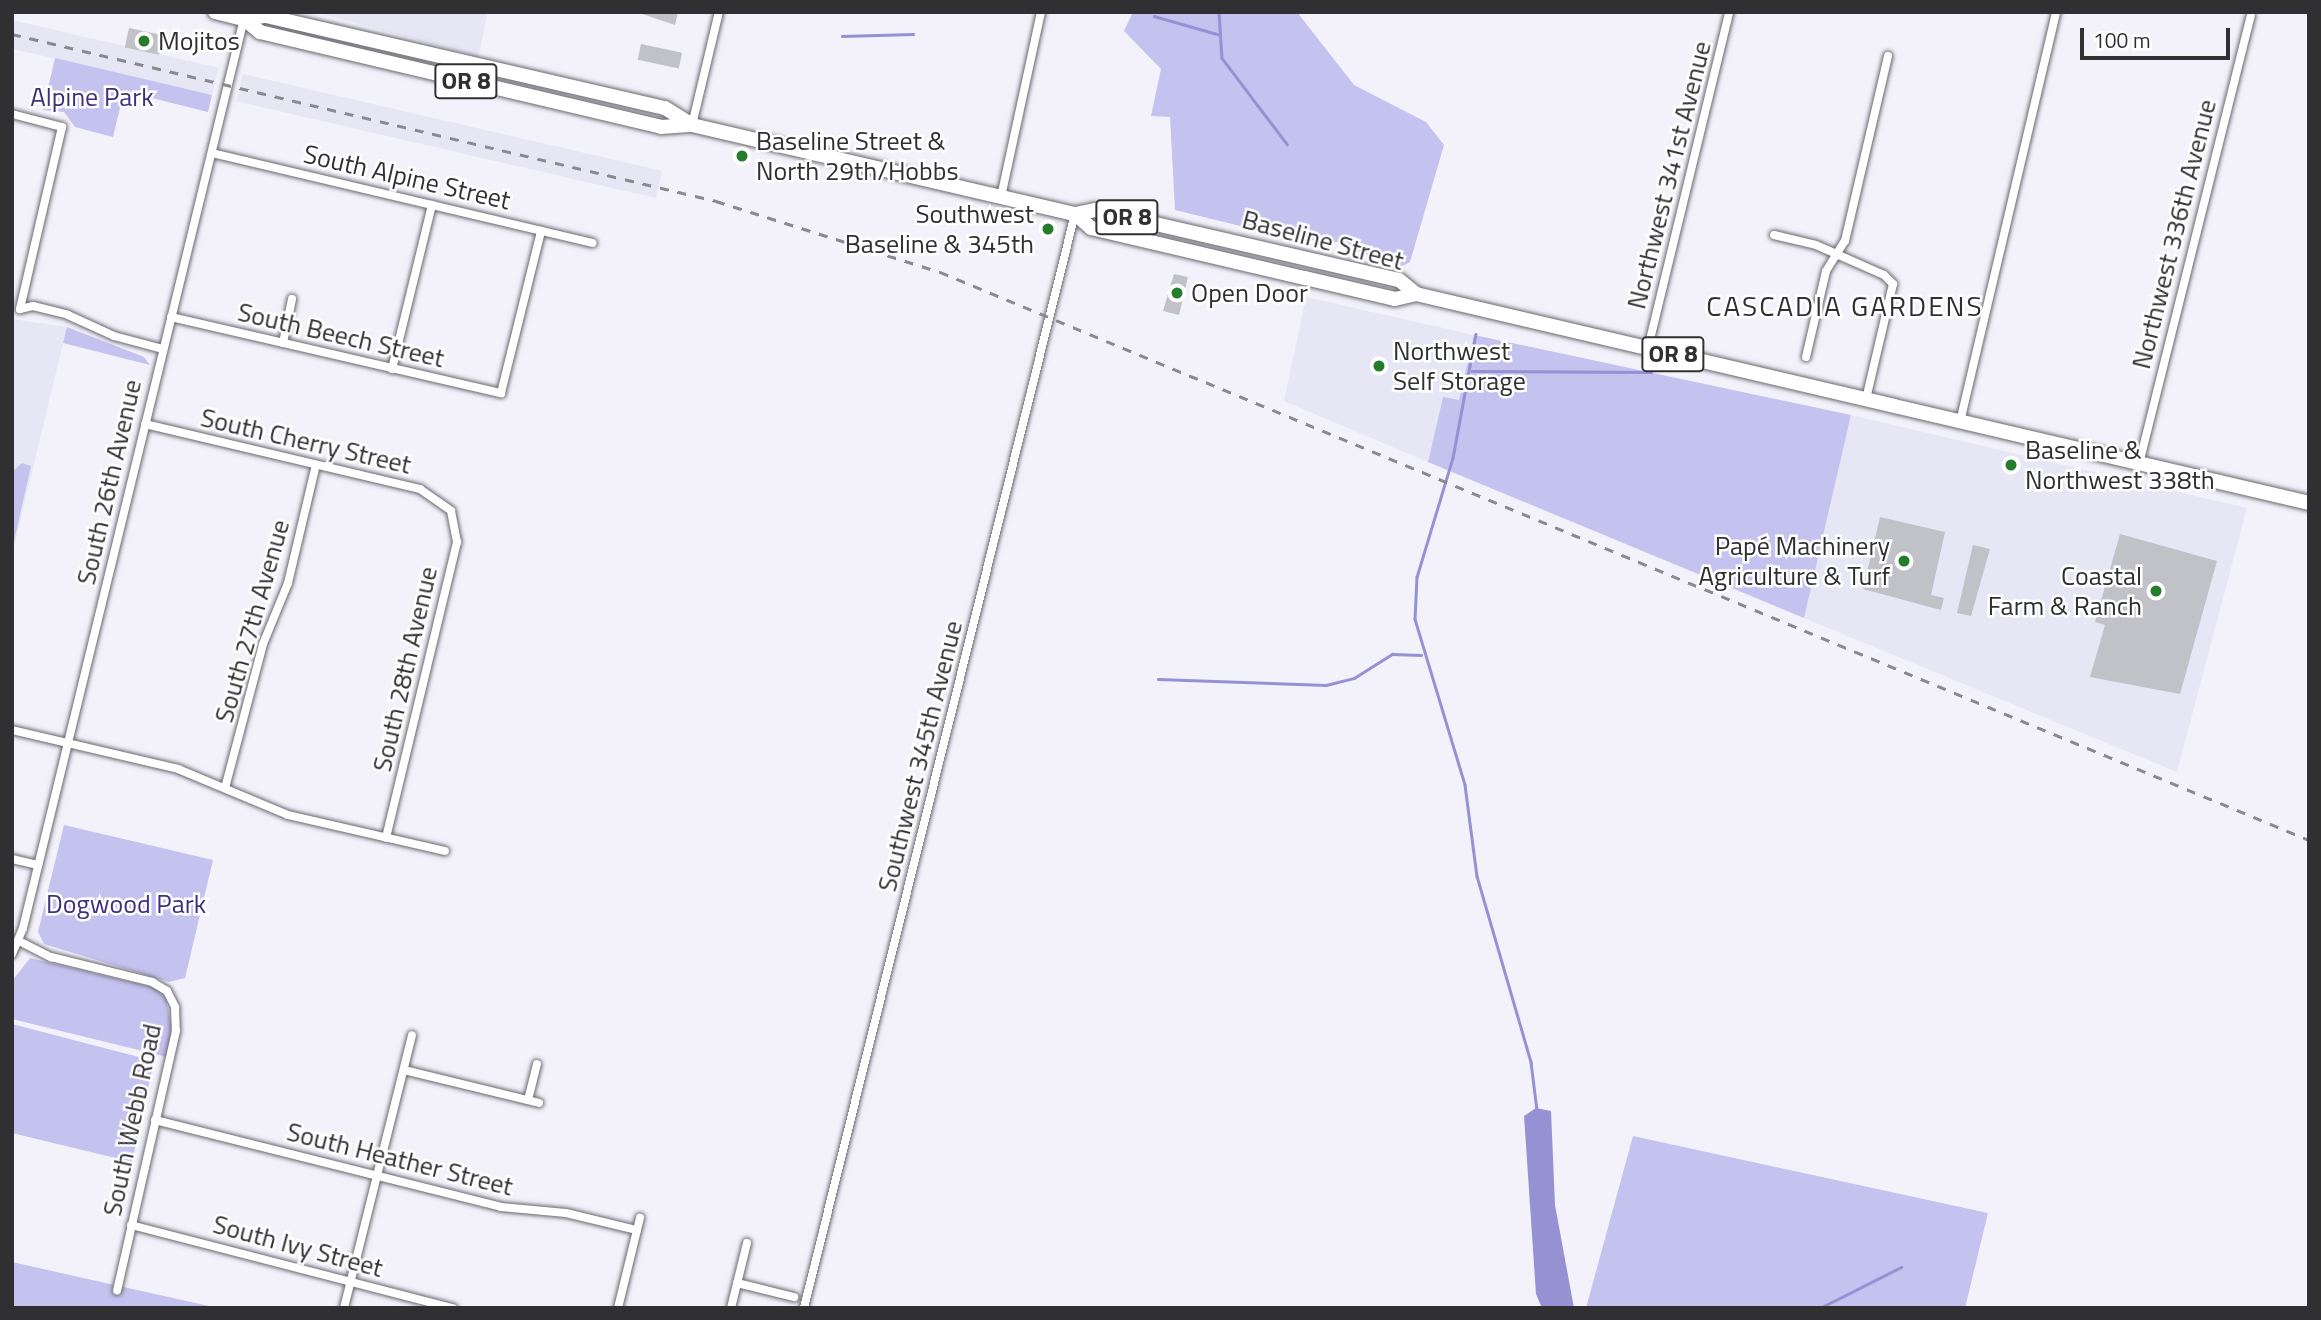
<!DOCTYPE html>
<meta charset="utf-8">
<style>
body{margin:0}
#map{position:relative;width:2321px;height:1320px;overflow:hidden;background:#f3f2fb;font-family:"Titillium Web",sans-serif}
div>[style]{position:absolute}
.built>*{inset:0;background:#e6e6f5;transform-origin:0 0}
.green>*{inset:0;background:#c4c2ef}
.water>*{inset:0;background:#9691d3}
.stream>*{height:2.5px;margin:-1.25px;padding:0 1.25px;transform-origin:1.25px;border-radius:1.25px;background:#9691d3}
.building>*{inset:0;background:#c1c1c8;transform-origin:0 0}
.roads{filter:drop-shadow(0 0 2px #69686f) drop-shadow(0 0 2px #69686f)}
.minor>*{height:8px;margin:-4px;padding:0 4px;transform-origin:4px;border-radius:4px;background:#fff}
.trunk>*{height:14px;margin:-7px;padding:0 7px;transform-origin:7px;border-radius:7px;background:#fff}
.rail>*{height:2.5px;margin-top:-1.25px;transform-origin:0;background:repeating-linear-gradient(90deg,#89898f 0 9px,transparent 0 18px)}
.dots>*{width:19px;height:19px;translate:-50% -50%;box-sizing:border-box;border:4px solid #fff;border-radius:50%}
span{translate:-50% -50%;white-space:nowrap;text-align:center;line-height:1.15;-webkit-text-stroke:5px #fff;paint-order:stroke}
.shield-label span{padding:2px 5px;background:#fff;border:2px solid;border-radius:5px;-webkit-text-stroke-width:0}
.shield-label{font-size:24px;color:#303033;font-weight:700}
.poi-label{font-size:26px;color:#303033}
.left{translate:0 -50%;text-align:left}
.right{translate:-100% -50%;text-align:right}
.park-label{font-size:26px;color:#3f307e}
.street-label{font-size:26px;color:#303033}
.neighbourhood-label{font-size:28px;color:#303033;letter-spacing:2px}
.frame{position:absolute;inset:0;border:14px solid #303033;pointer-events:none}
.scale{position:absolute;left:2080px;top:28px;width:150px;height:32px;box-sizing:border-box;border:4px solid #303033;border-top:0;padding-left:9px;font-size:21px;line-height:24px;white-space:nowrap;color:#303033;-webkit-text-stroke:5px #fff;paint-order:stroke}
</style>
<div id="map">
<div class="built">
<i style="clip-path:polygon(316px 12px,488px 12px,478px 57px)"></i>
<i style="left:12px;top:20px;width:212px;height:28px;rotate:13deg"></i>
<i style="left:243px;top:74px;width:430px;height:28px;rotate:13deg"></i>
<i style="clip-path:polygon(1306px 297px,1474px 335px,1459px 401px,1443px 397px,1428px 462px,1284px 401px)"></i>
<i style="clip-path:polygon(12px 319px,67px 327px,12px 555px)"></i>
<i style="clip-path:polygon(1851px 415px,2247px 508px,2177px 772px,1804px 618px)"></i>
</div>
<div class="green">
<i style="clip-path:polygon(1133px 12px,1297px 12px,1354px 85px,1426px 122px,1444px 145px,1410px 262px,1397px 269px,1337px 242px,1294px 239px,1175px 210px,1170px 117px,1151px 116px,1161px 69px,1124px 31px)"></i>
<i style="clip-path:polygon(55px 58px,212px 95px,208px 112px,124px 91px,113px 137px,75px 127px,64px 112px,43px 110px)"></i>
<i style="clip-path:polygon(67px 327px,144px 357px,150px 365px,63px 343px)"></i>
<i style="clip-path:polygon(1474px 335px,1851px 415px,1804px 618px,1428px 462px,1443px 397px,1459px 400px)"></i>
<i style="clip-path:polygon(22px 463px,31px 466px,12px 550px,12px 472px)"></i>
<i style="clip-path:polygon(64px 825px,213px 860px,185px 978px,169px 982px,44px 944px,38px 932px)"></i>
<i style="clip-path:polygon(30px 958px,156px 988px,166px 999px,172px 1027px,167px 1057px,12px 1019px,12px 981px)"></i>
<i style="clip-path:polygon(12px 1024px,154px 1061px,132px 1162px,12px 1133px)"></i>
<i style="clip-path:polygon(1633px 1136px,1988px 1213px,1965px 1308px,1586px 1308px)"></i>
<i style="clip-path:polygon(12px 1262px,110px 1284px,218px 1308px,12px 1308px)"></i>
</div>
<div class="water">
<i style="clip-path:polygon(1536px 1108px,1551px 1111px,1555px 1205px,1574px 1308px,1542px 1308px,1536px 1294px,1524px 1116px)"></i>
</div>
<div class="stream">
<i style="left:1219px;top:12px;width:46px;rotate:86.3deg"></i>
<i style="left:1222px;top:58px;width:108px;rotate:52.9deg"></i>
<i style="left:1154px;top:16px;width:66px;rotate:15.9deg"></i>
<i style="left:842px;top:36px;width:71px;rotate:-1.6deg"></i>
<i style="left:1476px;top:334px;width:126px;rotate:100.5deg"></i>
<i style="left:1453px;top:458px;width:124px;rotate:106.8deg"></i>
<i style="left:1417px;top:577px;width:42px;rotate:92.7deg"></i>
<i style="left:1415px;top:619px;width:173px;rotate:73.2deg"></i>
<i style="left:1465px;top:785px;width:92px;rotate:82.5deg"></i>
<i style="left:1477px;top:876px;width:194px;rotate:73.8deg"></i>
<i style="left:1531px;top:1062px;width:48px;rotate:82.9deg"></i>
<i style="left:1472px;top:371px;width:179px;rotate:0.3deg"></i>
<i style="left:1158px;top:679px;width:168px;rotate:2deg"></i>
<i style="left:1326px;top:685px;width:29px;rotate:-14deg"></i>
<i style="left:1354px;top:678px;width:45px;rotate:-32.3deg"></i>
<i style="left:1392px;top:654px;width:29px;rotate:2deg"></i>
<i style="left:1820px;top:1308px;width:91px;rotate:-26.8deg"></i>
</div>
<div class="building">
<i style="clip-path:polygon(636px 12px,678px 12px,675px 25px)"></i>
<i style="left:129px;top:28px;width:35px;height:20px;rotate:12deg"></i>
<i style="left:641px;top:44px;width:42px;height:16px;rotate:12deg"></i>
<i style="clip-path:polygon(1174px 274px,1188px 277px,1179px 315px,1163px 311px)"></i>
<i style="clip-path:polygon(1880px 517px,1945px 532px,1931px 595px,1944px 598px,1941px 610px,1863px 589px)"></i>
<i style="clip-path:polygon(2120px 534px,2217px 561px,2180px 694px,2090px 677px,2105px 625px,2095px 622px)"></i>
<i style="clip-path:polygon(1973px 545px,1990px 549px,1971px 616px,1957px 613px)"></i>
</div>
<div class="roads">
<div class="minor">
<i style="left:12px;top:114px;width:52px;rotate:14.6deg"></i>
<i style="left:62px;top:127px;width:187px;rotate:103deg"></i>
<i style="left:20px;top:309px;width:13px;rotate:-13deg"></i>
<i style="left:33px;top:306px;width:36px;rotate:14deg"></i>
<i style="left:68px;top:315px;width:51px;rotate:24.5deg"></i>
<i style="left:114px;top:336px;width:51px;rotate:14.9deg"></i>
<i style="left:692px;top:125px;width:116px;rotate:-76.6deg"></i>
<i style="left:212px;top:153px;width:391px;rotate:13.3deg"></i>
<i style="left:1001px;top:197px;width:189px;rotate:-77.8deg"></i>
<i style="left:1774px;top:235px;width:43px;rotate:13.4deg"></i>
<i style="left:1816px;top:245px;width:74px;rotate:23.8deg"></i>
<i style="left:1884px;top:275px;width:13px;rotate:45deg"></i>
<i style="left:1893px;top:284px;width:118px;rotate:103.2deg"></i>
<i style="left:171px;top:317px;width:339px;rotate:13deg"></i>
<i style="left:501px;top:393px;width:167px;rotate:-76.1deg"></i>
<i style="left:283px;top:343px;width:45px;rotate:-78.4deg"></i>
<i style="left:1648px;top:348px;width:346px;rotate:-76.4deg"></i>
<i style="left:1806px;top:357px;width:88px;rotate:-76.9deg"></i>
<i style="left:1826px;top:271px;width:36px;rotate:-58deg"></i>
<i style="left:1845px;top:241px;width:190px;rotate:-76.9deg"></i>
<i style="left:392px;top:369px;width:169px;rotate:-76.3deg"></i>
<i style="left:1960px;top:422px;width:421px;rotate:-76.8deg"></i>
<i style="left:145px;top:424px;width:283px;rotate:13.3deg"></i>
<i style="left:420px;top:489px;width:38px;rotate:35deg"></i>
<i style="left:451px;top:511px;width:32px;rotate:79deg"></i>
<i style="left:457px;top:542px;width:304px;rotate:103.5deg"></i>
<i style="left:2139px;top:464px;width:462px;rotate:-76deg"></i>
<i style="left:12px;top:730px;width:171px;rotate:13.2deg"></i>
<i style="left:178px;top:769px;width:119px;rotate:22.7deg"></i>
<i style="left:288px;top:815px;width:161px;rotate:12.9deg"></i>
<i style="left:225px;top:788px;width:149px;rotate:-75.2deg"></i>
<i style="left:263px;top:644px;width:66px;rotate:-67.7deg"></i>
<i style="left:288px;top:583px;width:121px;rotate:-76.7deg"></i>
<i style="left:12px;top:859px;width:27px;rotate:13deg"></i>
<i style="left:19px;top:941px;width:36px;rotate:27deg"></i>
<i style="left:51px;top:957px;width:104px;rotate:13.9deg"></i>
<i style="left:152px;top:982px;width:17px;rotate:31deg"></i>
<i style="left:167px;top:991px;width:18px;rotate:63deg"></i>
<i style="left:175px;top:1007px;width:24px;rotate:88deg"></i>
<i style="left:176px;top:1031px;width:266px;rotate:102.8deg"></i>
<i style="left:12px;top:954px;width:28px;rotate:-67deg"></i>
<i style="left:23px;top:928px;width:935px;rotate:-76.34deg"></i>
<i style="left:404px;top:1070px;width:139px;rotate:13.7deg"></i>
<i style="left:528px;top:1100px;width:37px;rotate:-76deg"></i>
<i style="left:155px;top:1120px;width:357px;rotate:14.1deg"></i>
<i style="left:501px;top:1207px;width:65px;rotate:5.3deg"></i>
<i style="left:566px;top:1213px;width:73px;rotate:13.5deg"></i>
<i style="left:131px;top:1225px;width:333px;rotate:14.5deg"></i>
<i style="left:737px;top:1283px;width:59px;rotate:13.8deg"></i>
<i style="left:344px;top:1308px;width:281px;rotate:-76deg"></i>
<i style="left:618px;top:1308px;width:93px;rotate:-76.3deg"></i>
<i style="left:731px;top:1308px;width:67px;rotate:-76.2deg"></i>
<i style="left:804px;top:1308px;width:1127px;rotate:-76.09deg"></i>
</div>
<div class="trunk">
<i style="left:215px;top:12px;width:30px;rotate:14deg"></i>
<i style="left:244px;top:19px;width:22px;rotate:-8deg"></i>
<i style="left:266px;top:16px;width:409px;rotate:13deg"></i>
<i style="left:665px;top:108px;width:32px;rotate:32deg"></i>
<i style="left:244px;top:19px;width:21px;rotate:39deg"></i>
<i style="left:260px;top:32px;width:412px;rotate:13.3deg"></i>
<i style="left:661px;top:127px;width:31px;rotate:-4deg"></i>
<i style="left:692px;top:125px;width:393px;rotate:13.1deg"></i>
<i style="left:1075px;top:214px;width:20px;rotate:-11deg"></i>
<i style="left:1095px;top:210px;width:312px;rotate:13deg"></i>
<i style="left:1399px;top:280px;width:22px;rotate:39deg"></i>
<i style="left:1416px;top:294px;width:917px;rotate:13.17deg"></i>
<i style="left:1075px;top:214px;width:21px;rotate:41deg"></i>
<i style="left:1091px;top:228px;width:220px;rotate:13.2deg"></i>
<i style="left:1305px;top:278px;width:92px;rotate:13.1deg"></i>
<i style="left:1395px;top:299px;width:22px;rotate:-13deg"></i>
</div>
</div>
<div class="rail">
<i style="left:12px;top:34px;width:724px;rotate:13.34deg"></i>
<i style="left:716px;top:201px;width:235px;rotate:17.6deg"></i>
<i style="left:940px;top:272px;width:1482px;rotate:22.53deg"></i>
</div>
<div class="dots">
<i style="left:144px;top:41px;background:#257c2a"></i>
<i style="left:742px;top:156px;background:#257c2a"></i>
<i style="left:1048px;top:229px;background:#257c2a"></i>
<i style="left:1177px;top:293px;background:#257c2a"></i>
<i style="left:1379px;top:366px;background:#257c2a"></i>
<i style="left:2011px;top:465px;background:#257c2a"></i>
<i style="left:1904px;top:561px;background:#257c2a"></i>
<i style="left:2156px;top:591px;background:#257c2a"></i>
</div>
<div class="shield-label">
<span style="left:466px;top:81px">OR 8</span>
<span style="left:1127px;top:217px">OR 8</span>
<span style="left:1673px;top:354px">OR 8</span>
</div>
<div class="poi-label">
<span class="left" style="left:158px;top:41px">Mojitos</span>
<span class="left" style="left:756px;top:156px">Baseline Street &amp;<br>North 29th/Hobbs</span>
<span class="right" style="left:1034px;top:229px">Southwest<br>Baseline &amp; 345th</span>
<span class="left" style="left:1191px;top:293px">Open Door</span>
<span class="left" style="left:1393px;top:366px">Northwest<br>Self Storage</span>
<span class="left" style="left:2025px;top:465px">Baseline &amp;<br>Northwest 338th</span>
<span class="right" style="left:1890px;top:561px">Papé Machinery<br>Agriculture &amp; Turf</span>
<span class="right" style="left:2142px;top:591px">Coastal<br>Farm &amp; Ranch</span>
</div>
<div class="park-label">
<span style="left:92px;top:97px">Alpine Park</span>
<span style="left:126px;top:904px">Dogwood Park</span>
</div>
<div class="street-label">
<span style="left:1669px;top:175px;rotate:-76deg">Northwest 341st Avenue</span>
<span style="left:407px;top:177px;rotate:13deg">South Alpine Street</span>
<span style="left:2174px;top:234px;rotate:-76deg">Northwest 336th Avenue</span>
<span style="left:1323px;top:240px;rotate:15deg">Baseline Street</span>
<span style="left:341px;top:335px;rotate:13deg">South Beech Street</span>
<span style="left:306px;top:441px;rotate:13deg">South Cherry Street</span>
<span style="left:109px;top:482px;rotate:-77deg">South 26th Avenue</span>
<span style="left:252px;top:621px;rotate:-74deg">South 27th Avenue</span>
<span style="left:405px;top:669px;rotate:-77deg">South 28th Avenue</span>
<span style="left:920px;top:756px;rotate:-76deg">Southwest 345th Avenue</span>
<span style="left:132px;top:1120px;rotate:-78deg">South Webb Road</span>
<span style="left:400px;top:1159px;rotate:14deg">South Heather Street</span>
<span style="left:298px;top:1246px;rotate:15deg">South Ivy Street</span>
</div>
<div class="neighbourhood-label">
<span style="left:1845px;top:306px">CASCADIA GARDENS</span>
</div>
<div class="frame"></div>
<div class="scale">100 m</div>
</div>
